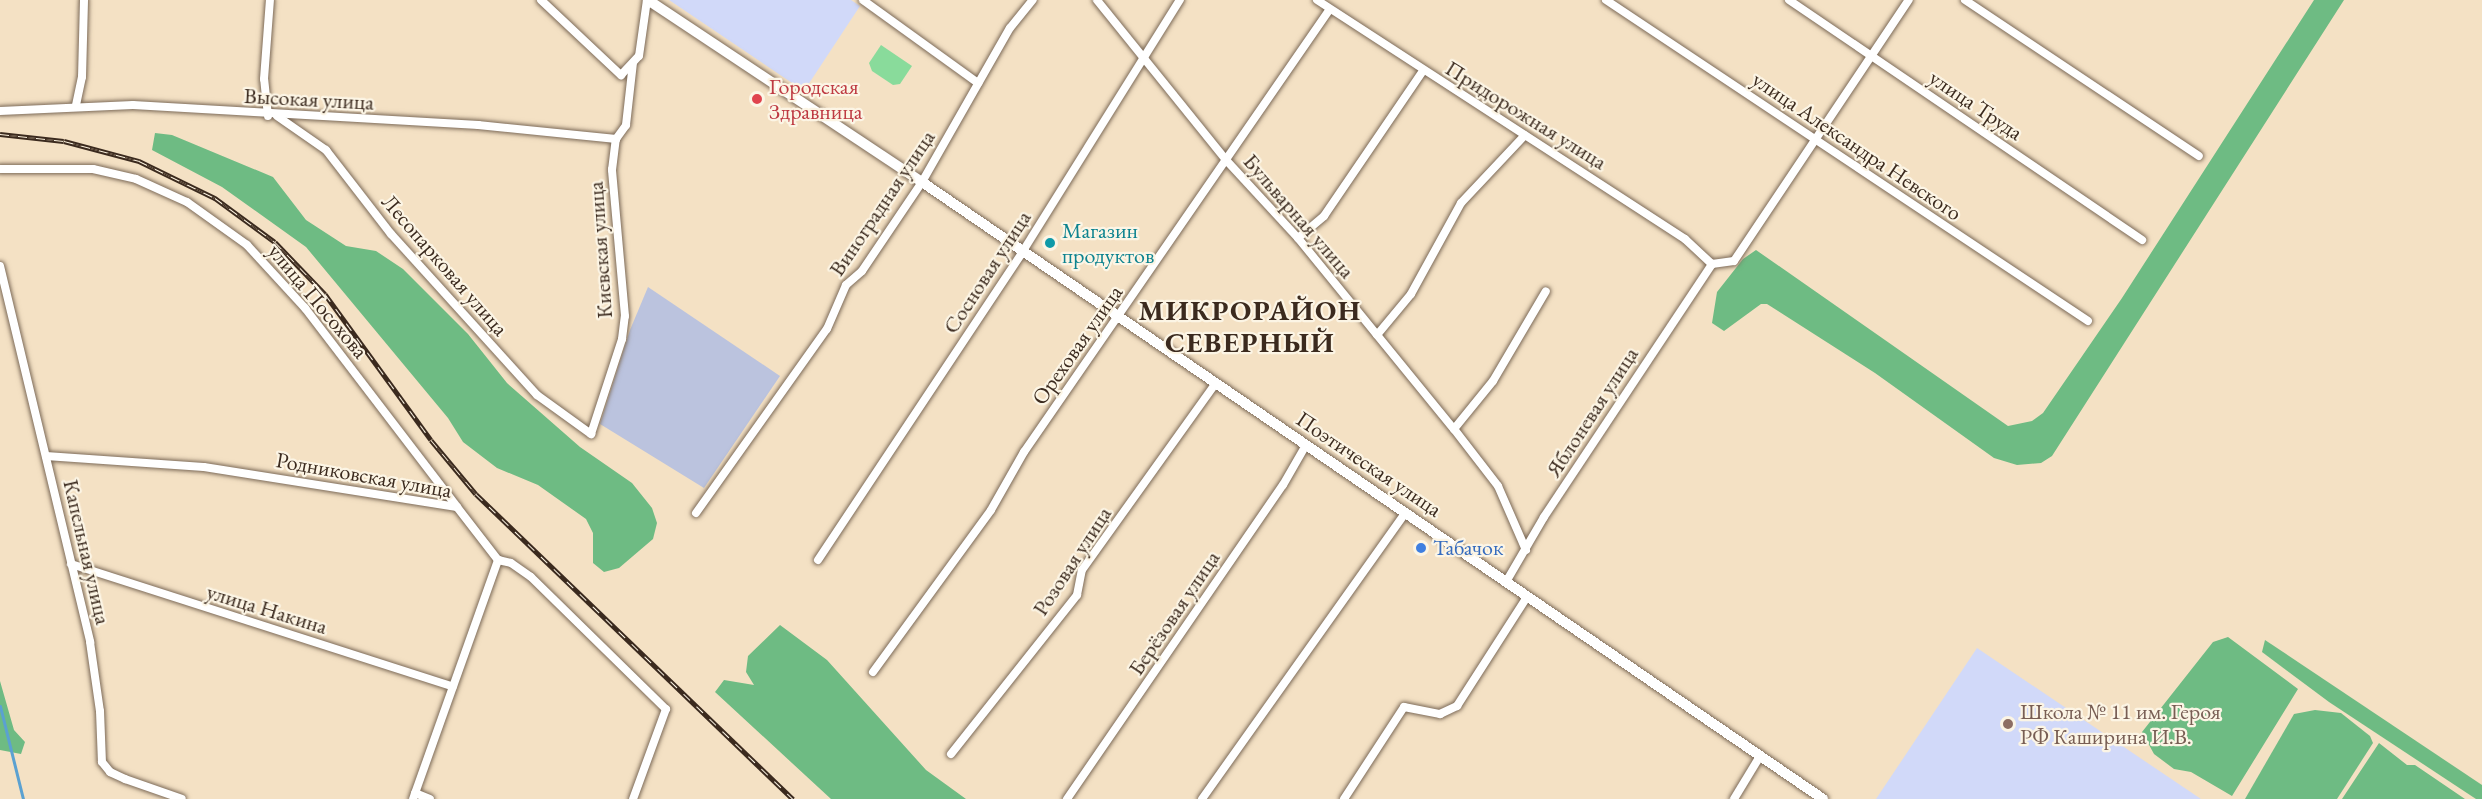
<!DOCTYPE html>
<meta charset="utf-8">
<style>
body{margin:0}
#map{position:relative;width:2482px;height:799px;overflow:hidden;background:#f4e1c4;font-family:"EB Garamond",serif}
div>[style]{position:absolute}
.built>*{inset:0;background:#d1d9f9}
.industrial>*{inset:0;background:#bbc3de}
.green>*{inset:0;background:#89db9b}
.forest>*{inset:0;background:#6ebb83}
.stream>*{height:3px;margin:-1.5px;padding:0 1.5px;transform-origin:1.5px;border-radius:1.5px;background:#5ba1d1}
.roads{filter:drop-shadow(0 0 2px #7c6a58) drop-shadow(0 0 2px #7c6a58)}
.minor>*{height:8px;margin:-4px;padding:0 4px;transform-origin:4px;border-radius:4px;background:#fff}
.tertiary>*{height:10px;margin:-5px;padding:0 5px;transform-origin:5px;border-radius:5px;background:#fff}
.rail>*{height:5px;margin-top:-2.5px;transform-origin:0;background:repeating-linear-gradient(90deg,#fcf5e5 0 9px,#3b2a1e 0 18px);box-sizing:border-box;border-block:2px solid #3b2a1e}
.dots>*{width:16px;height:16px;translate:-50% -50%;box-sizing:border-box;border:3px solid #fcf5e5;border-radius:50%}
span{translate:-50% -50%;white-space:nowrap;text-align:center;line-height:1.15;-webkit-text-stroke:4.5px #fcf5e5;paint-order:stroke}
.health-label{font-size:22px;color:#be3a42}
.left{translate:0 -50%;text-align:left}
.street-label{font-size:22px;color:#3b2a1e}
.culture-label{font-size:22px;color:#0d838f}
.shop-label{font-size:22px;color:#366cbe}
.education-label{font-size:22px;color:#785e54}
.district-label{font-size:28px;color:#3b2a1e;font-weight:700;letter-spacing:1.5px}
</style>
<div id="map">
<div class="built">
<i style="clip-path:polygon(669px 0,851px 0,860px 6px,804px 91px)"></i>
<i style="clip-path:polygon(1977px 648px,2201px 799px,1876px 799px)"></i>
</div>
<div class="industrial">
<i style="clip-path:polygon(648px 287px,780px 376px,704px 488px,600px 424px,630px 330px)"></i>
</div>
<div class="green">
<i style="clip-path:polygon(881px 45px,912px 66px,900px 84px,893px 85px,872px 71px,869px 63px)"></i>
</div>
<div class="forest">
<i style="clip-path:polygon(2314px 0,2344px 0,2052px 456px,2041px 463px,2017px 465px,1994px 458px,1875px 373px,1767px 304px,1761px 304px,1724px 331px,1712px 323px,1717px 292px,1743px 259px,1756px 250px,2008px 426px,2032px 421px,2043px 413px,2122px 298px)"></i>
<i style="clip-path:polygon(155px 133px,172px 135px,273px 177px,306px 220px,346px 246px,376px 251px,403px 269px,468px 334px,507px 383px,580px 447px,632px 483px,652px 508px,657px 523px,653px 539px,619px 568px,604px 572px,593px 563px,593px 533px,586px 519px,538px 485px,497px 468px,463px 442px,448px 418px,306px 247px,222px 187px,152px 150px)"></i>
<i style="clip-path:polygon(780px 625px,827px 660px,926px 770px,966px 799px,831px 799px,715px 692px,724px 680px,754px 685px,746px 672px,748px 656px)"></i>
<i style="clip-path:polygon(2228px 637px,2298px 689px,2232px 796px,2191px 772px,2174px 769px,2154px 754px,2142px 732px,2213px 642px)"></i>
<i style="clip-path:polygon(2265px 640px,2482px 785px,2482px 799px,2476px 799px,2329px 702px,2262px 652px)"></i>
<i style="clip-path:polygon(0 681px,14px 730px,25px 742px,21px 754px,0 750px)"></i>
<i style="clip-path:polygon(2315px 710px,2341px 713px,2370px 736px,2373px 743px,2337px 799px,2245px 799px,2294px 714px)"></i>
<i style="clip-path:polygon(2379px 743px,2407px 765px,2415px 765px,2465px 799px,2342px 799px)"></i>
</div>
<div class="stream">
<i style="left:0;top:706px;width:96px;rotate:76.1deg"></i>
</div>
<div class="roads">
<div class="minor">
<i style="left:541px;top:0;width:110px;rotate:43.2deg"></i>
<i style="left:621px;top:75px;width:26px;rotate:-47deg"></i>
<i style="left:639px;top:56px;width:57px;rotate:-81.9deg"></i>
<i style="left:863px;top:0;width:142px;rotate:35.8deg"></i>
<i style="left:1097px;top:0;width:206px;rotate:51.1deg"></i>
<i style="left:1226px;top:160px;width:106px;rotate:47.3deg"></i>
<i style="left:1298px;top:238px;width:247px;rotate:50.8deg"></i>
<i style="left:1454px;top:429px;width:72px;rotate:52.3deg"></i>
<i style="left:1498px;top:486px;width:70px;rotate:66.4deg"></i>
<i style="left:1317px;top:0;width:439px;rotate:33deg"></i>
<i style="left:1685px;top:239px;width:37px;rotate:43deg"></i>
<i style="left:1606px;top:0;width:579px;rotate:33.66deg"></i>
<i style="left:1789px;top:0;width:427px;rotate:34.2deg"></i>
<i style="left:1965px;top:0;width:281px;rotate:33.7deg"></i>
<i style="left:76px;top:105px;width:29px;rotate:-78deg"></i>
<i style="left:82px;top:77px;width:77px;rotate:-88.5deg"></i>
<i style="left:0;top:111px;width:133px;rotate:-2.6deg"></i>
<i style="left:133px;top:105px;width:346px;rotate:3.3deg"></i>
<i style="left:478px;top:125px;width:139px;rotate:5.8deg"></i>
<i style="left:268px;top:116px;width:37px;rotate:-96deg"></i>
<i style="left:264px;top:79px;width:79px;rotate:-85.7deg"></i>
<i style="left:277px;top:116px;width:60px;rotate:34.8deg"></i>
<i style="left:326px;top:150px;width:106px;rotate:52.3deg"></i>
<i style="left:391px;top:234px;width:217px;rotate:47.8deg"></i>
<i style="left:537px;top:395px;width:67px;rotate:35.8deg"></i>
<i style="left:591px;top:434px;width:100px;rotate:-71.9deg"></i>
<i style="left:622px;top:339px;width:23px;rotate:-83deg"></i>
<i style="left:625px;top:316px;width:147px;rotate:-95.1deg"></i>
<i style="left:612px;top:170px;width:31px;rotate:-83deg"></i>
<i style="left:616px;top:139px;width:17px;rotate:-54deg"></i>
<i style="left:626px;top:125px;width:62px;rotate:-83.6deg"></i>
<i style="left:0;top:169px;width:93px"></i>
<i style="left:93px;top:169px;width:44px;rotate:13.1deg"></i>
<i style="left:136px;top:179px;width:56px;rotate:24.3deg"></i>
<i style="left:187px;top:202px;width:74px;rotate:35.6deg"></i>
<i style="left:247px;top:245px;width:86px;rotate:47.4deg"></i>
<i style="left:305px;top:308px;width:250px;rotate:52.6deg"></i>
<i style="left:1298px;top:238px;width:34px;rotate:-40deg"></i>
<i style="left:1324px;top:216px;width:176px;rotate:-55.7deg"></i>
<i style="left:1712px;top:264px;width:22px;rotate:-8deg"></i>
<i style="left:1734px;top:261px;width:314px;rotate:-56.2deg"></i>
<i style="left:0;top:266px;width:387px;rotate:76.5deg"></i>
<i style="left:90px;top:642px;width:70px;rotate:81.8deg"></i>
<i style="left:100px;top:711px;width:51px;rotate:87.8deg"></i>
<i style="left:102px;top:762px;width:13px;rotate:51deg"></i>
<i style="left:110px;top:772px;width:17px;rotate:25deg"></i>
<i style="left:125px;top:779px;width:60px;rotate:19.3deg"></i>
<i style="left:1377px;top:335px;width:53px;rotate:-50.3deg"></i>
<i style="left:1411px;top:294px;width:104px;rotate:-61.2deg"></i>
<i style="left:1461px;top:203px;width:93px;rotate:-46.7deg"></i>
<i style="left:1454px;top:429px;width:62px;rotate:-50.9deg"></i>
<i style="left:1493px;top:381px;width:104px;rotate:-59.5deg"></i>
<i style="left:46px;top:456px;width:158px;rotate:4deg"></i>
<i style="left:204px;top:467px;width:256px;rotate:9deg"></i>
<i style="left:457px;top:507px;width:67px;rotate:52.3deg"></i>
<i style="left:498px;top:560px;width:13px;rotate:13deg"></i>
<i style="left:511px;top:563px;width:24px;rotate:35deg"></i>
<i style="left:531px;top:577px;width:189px;rotate:44.4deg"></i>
<i style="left:666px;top:709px;width:96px;rotate:110.1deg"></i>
<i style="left:696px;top:513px;width:226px;rotate:-54.6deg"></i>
<i style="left:827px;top:329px;width:48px;rotate:-66.6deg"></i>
<i style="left:846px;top:285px;width:21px;rotate:-41deg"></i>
<i style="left:862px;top:271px;width:107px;rotate:-56deg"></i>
<i style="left:922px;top:182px;width:177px;rotate:-60.3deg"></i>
<i style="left:1010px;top:28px;width:36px;rotate:-51deg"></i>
<i style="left:818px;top:560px;width:371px;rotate:-56.4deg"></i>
<i style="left:1023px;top:251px;width:296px;rotate:-58deg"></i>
<i style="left:71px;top:564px;width:401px;rotate:17.8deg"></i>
<i style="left:1506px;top:582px;width:75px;rotate:-59.7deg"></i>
<i style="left:1544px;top:517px;width:304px;rotate:-56.4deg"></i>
<i style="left:873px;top:672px;width:200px;rotate:-53.9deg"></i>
<i style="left:991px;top:510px;width:67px;rotate:-60.4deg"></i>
<i style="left:1024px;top:452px;width:538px;rotate:-55.37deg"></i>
<i style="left:951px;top:754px;width:203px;rotate:-51.6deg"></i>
<i style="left:1077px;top:595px;width:25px;rotate:-79deg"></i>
<i style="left:1082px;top:570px;width:230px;rotate:-54.4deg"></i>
<i style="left:415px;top:793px;width:16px;rotate:22deg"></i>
<i style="left:413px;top:799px;width:254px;rotate:-70.4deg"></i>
<i style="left:1067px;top:799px;width:381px;rotate:-55.5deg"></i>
<i style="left:1283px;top:485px;width:46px;rotate:-60.1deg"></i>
<i style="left:1202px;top:799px;width:351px;rotate:-54.6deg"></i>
<i style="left:1344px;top:799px;width:110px;rotate:-56.9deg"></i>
<i style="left:1404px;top:707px;width:37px;rotate:11deg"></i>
<i style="left:1440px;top:714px;width:19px;rotate:-25deg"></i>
<i style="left:1457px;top:706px;width:130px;rotate:-57.3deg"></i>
<i style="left:1734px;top:799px;width:50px;rotate:-58.8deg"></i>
</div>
<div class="tertiary">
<i style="left:648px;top:0;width:329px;rotate:33.6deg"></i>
<i style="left:922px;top:182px;width:1092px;rotate:34.4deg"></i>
</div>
</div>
<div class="rail">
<i style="left:0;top:134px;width:64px;rotate:6.2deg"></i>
<i style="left:64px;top:141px;width:78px;rotate:14.9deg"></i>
<i style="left:139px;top:161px;width:85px;rotate:26deg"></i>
<i style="left:215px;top:198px;width:74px;rotate:36.3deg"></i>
<i style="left:275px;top:242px;width:72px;rotate:46.1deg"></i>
<i style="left:325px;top:294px;width:180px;rotate:54deg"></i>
<i style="left:431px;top:440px;width:70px;rotate:50.2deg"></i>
<i style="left:476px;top:494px;width:440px;rotate:43.9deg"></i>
</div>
<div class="dots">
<i style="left:757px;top:99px;background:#e0444e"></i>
<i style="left:1050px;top:243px;background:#0f9aa8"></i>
<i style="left:1421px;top:548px;background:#3f7fe0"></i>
<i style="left:2008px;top:724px;background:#8d6e63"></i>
</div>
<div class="health-label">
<span class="left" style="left:769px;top:99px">Городская<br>Здравница</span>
</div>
<div class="street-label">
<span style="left:309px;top:99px;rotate:3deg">Высокая улица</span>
<span style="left:1976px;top:105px;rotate:34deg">улица Труда</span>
<span style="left:1526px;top:115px;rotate:32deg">Придорожная улица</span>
<span style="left:1857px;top:146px;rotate:34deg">улица Александра Невского</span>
<span style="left:882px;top:203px;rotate:-56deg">Виноградная улица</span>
<span style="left:1299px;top:216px;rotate:49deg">Бульварная улица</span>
<span style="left:600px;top:250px;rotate:-94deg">Киевская улица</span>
<span style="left:445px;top:265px;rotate:49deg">Лесопарковая улица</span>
<span style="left:987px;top:272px;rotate:-57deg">Сосновая улица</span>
<span style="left:318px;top:301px;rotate:50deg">улица Посохова</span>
<span style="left:1077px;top:345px;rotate:-55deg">Ореховая улица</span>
<span style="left:1592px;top:412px;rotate:-57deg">Яблоневая улица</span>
<span style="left:1369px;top:464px;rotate:34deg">Поэтическая улица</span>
<span style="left:364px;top:475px;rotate:10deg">Родниковская улица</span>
<span style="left:87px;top:552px;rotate:77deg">Капельная улица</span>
<span style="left:1072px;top:561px;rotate:-57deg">Розовая улица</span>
<span style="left:267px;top:609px;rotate:17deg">улица Накина</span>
<span style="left:1174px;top:613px;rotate:-56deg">Берёзовая улица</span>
</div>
<div class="culture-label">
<span class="left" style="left:1062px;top:243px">Магазин<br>продуктов</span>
</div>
<div class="shop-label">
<span class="left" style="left:1433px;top:548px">Табачок</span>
</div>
<div class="education-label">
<span class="left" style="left:2020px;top:724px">Школа № 11 им. Героя<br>РФ Каширина И.В.</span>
</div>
<div class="district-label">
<span style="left:1250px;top:326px">МИКРОРАЙОН<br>СЕВЕРНЫЙ</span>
</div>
</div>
